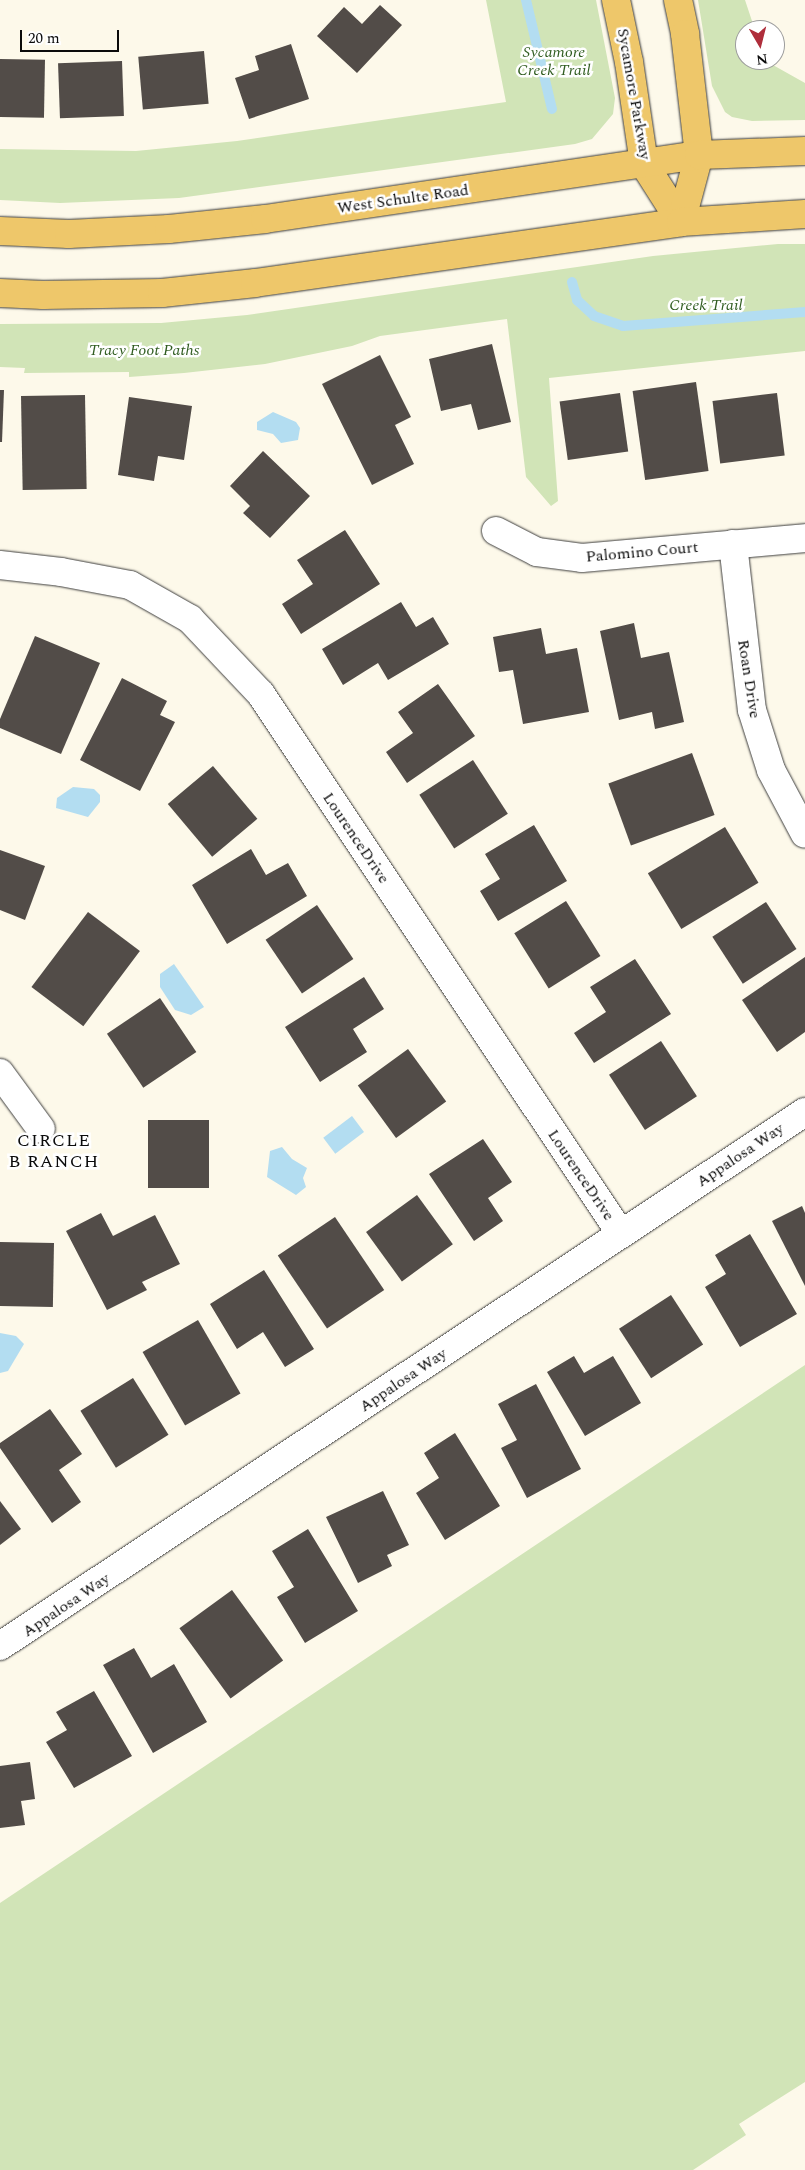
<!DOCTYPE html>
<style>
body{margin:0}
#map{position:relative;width:805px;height:2170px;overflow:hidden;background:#fdf9ea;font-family:Spectral,serif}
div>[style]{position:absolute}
.green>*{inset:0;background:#d1e4b7}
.water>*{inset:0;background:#b3ddf1;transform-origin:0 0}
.stream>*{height:10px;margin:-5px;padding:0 5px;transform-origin:5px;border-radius:5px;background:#b3ddf1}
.building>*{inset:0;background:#524c48;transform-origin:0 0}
.roads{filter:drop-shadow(0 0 1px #3e3e3e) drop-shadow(0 0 1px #3e3e3e)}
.minor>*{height:28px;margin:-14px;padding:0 14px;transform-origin:14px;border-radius:14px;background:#fff}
.major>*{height:28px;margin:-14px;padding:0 14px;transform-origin:14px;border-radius:14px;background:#eec76a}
span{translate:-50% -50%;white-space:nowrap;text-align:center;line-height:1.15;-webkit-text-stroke:5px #fff;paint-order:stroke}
.park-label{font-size:16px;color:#315d21;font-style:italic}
.street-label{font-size:16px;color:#0b0b0b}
.neighbourhood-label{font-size:18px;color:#0b0b0b;letter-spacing:1px}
.north{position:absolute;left:735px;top:20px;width:50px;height:50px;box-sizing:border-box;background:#fff;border:1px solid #9d9d9d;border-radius:50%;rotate:172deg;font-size:14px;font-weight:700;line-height:20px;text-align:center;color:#0b0b0b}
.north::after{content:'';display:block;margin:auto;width:18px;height:22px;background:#af2e3b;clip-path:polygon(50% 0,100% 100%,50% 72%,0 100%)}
.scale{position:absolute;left:20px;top:30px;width:99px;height:22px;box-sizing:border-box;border:2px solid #0b0b0b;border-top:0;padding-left:6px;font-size:15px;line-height:18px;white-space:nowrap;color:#0b0b0b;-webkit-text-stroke:4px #fff;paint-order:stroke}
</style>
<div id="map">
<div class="green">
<i style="clip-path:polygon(486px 0,596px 0,615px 98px,613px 114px,592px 139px,575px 144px,179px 198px,60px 203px,0 200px,0 149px,136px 151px,237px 141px,506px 102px)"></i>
<i style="clip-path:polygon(698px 0,745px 0,755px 30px,745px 30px,745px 60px,764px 60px,805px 83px,805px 120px,752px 121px,732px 117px,725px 112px,712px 86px)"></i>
<i style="clip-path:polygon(778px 244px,805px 244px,805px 351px,549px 378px,558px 501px,551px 506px,526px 477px,507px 319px,380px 336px,352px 346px,265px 364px,184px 373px,129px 377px,129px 372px,24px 373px,25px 368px,0 367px,0 324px,161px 323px,247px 315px,653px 256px)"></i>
<i style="clip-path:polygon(805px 1365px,805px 2082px,739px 2124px,746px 2135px,693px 2170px,0 2170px,0 1903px)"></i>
</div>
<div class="water">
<i style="clip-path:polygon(273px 412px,296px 422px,300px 428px,298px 440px,281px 443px,273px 434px,257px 430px,257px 422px)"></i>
<i style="clip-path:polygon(73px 787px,94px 789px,100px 795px,100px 802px,88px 817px,56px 808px,57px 798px)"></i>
<i style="clip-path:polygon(174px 964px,204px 1007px,191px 1015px,175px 1010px,160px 987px,160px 974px)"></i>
<i style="left:352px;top:1116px;width:20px;height:36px;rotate:53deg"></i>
<i style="clip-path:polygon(282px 1147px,292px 1159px,307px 1168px,303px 1178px,306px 1187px,296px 1195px,267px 1177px,270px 1151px)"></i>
<i style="clip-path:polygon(0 1333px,16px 1336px,24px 1344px,8px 1371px,0 1373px)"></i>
</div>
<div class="stream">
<i style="left:526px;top:0;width:112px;rotate:76.6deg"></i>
<i style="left:572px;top:282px;width:19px;rotate:74deg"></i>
<i style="left:577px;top:300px;width:23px;rotate:43deg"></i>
<i style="left:594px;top:316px;width:31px;rotate:19deg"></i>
<i style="left:623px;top:326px;width:183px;rotate:-4.4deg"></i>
</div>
<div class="building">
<i style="clip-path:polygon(380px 5px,402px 25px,357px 73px,317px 36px,344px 7px,362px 24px)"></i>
<i style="clip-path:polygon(291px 44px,309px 99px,249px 119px,235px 78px,259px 70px,255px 56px)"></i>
<i style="left:204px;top:51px;width:53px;height:66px;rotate:85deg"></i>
<i style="left:0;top:59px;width:45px;height:58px;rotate:1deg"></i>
<i style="left:122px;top:61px;width:55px;height:64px;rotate:88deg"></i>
<i style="clip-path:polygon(492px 344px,511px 422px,478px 430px,471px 404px,441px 411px,429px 359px)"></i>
<i style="clip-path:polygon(380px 355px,411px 417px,395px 425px,414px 464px,372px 485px,322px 384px)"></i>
<i style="left:696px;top:382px;width:90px;height:64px;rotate:82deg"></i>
<i style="clip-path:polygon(0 390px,4px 390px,2px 442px,0 442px)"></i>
<i style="left:620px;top:393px;width:59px;height:61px;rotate:82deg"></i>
<i style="left:777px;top:393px;width:63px;height:65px;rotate:83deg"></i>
<i style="left:85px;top:395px;width:94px;height:64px;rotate:89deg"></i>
<i style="clip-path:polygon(129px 397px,192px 406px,184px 460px,158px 456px,154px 481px,118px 475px)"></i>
<i style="clip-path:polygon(263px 451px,310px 496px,270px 538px,243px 513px,250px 506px,230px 486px)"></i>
<i style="clip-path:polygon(345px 530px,380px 584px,301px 634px,282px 604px,313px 584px,297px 560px)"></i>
<i style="clip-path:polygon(401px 602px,416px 627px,433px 617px,449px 644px,388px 680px,378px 663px,343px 685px,322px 649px)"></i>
<i style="clip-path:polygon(634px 623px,641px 658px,669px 652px,684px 722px,655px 729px,652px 712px,619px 720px,600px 631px)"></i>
<i style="clip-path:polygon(541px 628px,546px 654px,577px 648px,589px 712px,523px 724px,513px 670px,499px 672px,493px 637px)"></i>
<i style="clip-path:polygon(35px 636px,100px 663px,61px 754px,0 728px,0 719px)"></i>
<i style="clip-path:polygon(122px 678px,167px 701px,160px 715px,175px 722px,140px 791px,80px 760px)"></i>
<i style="clip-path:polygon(438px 684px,475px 736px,407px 783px,386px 752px,413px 733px,398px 712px)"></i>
<i style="left:692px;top:753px;width:66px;height:89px;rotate:70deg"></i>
<i style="left:473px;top:760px;width:64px;height:64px;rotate:57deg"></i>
<i style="left:213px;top:766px;width:69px;height:59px;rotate:50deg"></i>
<i style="clip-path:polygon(534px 825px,567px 881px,498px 921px,480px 891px,500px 879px,485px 854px)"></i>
<i style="left:725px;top:827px;width:65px;height:90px;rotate:59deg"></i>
<i style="clip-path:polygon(251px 849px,266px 875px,288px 863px,307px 896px,227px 944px,192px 885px)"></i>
<i style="clip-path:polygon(0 850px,45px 866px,25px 920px,0 910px)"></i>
<i style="left:566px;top:901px;width:65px;height:61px;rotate:58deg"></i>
<i style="left:766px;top:902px;width:56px;height:64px;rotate:57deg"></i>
<i style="left:317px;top:905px;width:65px;height:62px;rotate:56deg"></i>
<i style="left:88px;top:912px;width:65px;height:94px;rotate:37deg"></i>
<i style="clip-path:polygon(805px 957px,805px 1032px,777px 1052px,742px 1000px)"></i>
<i style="clip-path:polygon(635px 959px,671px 1014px,594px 1063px,574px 1033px,606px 1012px,590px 987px)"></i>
<i style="clip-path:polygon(364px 977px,384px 1009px,353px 1029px,367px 1052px,320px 1082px,285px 1027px)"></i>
<i style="left:160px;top:998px;width:65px;height:64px;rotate:56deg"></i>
<i style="left:661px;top:1041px;width:66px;height:62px;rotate:57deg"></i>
<i style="left:408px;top:1049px;width:65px;height:62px;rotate:54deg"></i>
<i style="left:209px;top:1120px;width:68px;height:61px;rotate:90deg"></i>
<i style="clip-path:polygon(483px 1139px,512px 1182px,488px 1198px,503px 1221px,474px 1241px,429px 1174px)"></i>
<i style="left:417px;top:1195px;width:61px;height:63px;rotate:54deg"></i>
<i style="clip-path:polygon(802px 1206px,805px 1213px,805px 1286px,772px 1221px)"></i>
<i style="clip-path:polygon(101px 1213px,113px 1236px,155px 1215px,180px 1264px,142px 1282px,147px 1290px,107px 1310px,66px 1231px)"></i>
<i style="left:335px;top:1217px;width:88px;height:69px;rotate:56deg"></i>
<i style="clip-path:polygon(750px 1234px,797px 1314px,740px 1347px,705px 1287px,726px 1274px,715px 1255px)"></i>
<i style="left:0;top:1242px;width:54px;height:64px;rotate:1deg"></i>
<i style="clip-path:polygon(264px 1270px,314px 1349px,285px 1367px,263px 1332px,237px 1349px,210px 1304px)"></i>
<i style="left:671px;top:1295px;width:59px;height:62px;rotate:57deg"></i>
<i style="left:198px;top:1320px;width:85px;height:64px;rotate:60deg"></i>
<i style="clip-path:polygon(574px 1356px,584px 1373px,613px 1356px,641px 1403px,585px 1436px,547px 1372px)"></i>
<i style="left:133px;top:1378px;width:67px;height:62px;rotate:58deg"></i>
<i style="clip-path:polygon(536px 1384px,581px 1469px,527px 1498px,501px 1448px,517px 1440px,498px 1404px)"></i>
<i style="clip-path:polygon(50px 1409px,82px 1454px,59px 1470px,81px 1502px,52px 1523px,0 1448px,0 1443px)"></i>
<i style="clip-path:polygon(455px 1433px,500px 1506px,445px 1540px,416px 1493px,439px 1478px,424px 1453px)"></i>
<i style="clip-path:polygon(383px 1491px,409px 1545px,387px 1555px,392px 1566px,358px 1583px,326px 1517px)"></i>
<i style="clip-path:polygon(0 1501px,21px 1529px,0 1545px)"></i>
<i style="clip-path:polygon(308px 1529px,358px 1611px,305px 1643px,277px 1597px,294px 1587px,272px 1551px)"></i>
<i style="left:232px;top:1590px;width:87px;height:65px;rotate:54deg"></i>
<i style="clip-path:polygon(134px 1648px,151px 1678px,174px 1664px,207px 1722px,153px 1753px,103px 1665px)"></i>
<i style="clip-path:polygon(94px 1691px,132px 1756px,74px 1788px,46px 1742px,67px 1730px,56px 1712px)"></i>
<i style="clip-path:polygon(30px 1762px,35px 1799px,21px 1801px,25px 1825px,0 1828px,0 1766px)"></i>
</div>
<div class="roads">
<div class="minor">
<i style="left:496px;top:531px;width:46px;rotate:27.1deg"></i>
<i style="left:537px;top:552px;width:45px;rotate:7.6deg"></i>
<i style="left:582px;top:558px;width:224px;rotate:-5.1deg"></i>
<i style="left:733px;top:544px;width:167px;rotate:83.5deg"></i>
<i style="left:752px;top:710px;width:63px;rotate:72.4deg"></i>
<i style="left:771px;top:770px;width:72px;rotate:62deg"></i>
<i style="left:0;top:565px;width:61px;rotate:6.5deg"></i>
<i style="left:61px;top:572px;width:70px;rotate:10.7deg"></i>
<i style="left:130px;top:585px;width:69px;rotate:29.5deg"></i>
<i style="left:190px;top:619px;width:103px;rotate:46.6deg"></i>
<i style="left:261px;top:694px;width:649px;rotate:56.31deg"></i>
<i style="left:0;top:1073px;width:69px;rotate:53.8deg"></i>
<i style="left:0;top:1646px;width:966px;rotate:-33.56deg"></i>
</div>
<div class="major">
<i style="left:616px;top:0;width:63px;rotate:78.2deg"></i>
<i style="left:629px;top:62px;width:103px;rotate:81.6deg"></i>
<i style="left:644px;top:164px;width:69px;rotate:57.5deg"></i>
<i style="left:678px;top:0;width:35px;rotate:78deg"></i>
<i style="left:685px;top:34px;width:122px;rotate:83.4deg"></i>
<i style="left:699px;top:155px;width:69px;rotate:105deg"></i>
<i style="left:0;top:231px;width:69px;rotate:2.5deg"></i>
<i style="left:69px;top:234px;width:100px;rotate:-2.9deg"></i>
<i style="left:169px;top:229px;width:97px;rotate:-5.9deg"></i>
<i style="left:265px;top:219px;width:439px;rotate:-8.4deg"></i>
<i style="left:699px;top:155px;width:106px;rotate:-2.2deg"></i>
<i style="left:0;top:293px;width:43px;rotate:2.7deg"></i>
<i style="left:43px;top:295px;width:119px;rotate:-1deg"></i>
<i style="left:162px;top:293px;width:94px;rotate:-6.1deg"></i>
<i style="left:255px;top:283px;width:430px;rotate:-8.1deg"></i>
<i style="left:681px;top:222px;width:124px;rotate:-3.7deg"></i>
</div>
</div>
<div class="park-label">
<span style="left:554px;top:61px">Sycamore<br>Creek Trail</span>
<span style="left:706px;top:305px">Creek Trail</span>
<span style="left:144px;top:350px">Tracy Foot Paths</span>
</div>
<div class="street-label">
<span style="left:634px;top:94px;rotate:80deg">Sycamore Parkway</span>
<span style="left:403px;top:199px;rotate:-8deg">West Schulte Road</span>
<span style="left:642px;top:552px;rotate:-5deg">Palomino Court</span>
<span style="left:749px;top:679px;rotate:81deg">Roan Drive</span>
<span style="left:356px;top:838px;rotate:56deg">LourenceDrive</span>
<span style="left:740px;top:1155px;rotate:-34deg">Appalosa Way</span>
<span style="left:581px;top:1175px;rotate:56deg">LourenceDrive</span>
<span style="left:403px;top:1380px;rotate:-34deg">Appalosa Way</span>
<span style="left:66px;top:1605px;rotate:-34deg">Appalosa Way</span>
</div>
<div class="neighbourhood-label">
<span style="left:54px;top:1152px">CIRCLE<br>B RANCH</span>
</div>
<div class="north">N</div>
<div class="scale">20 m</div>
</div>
